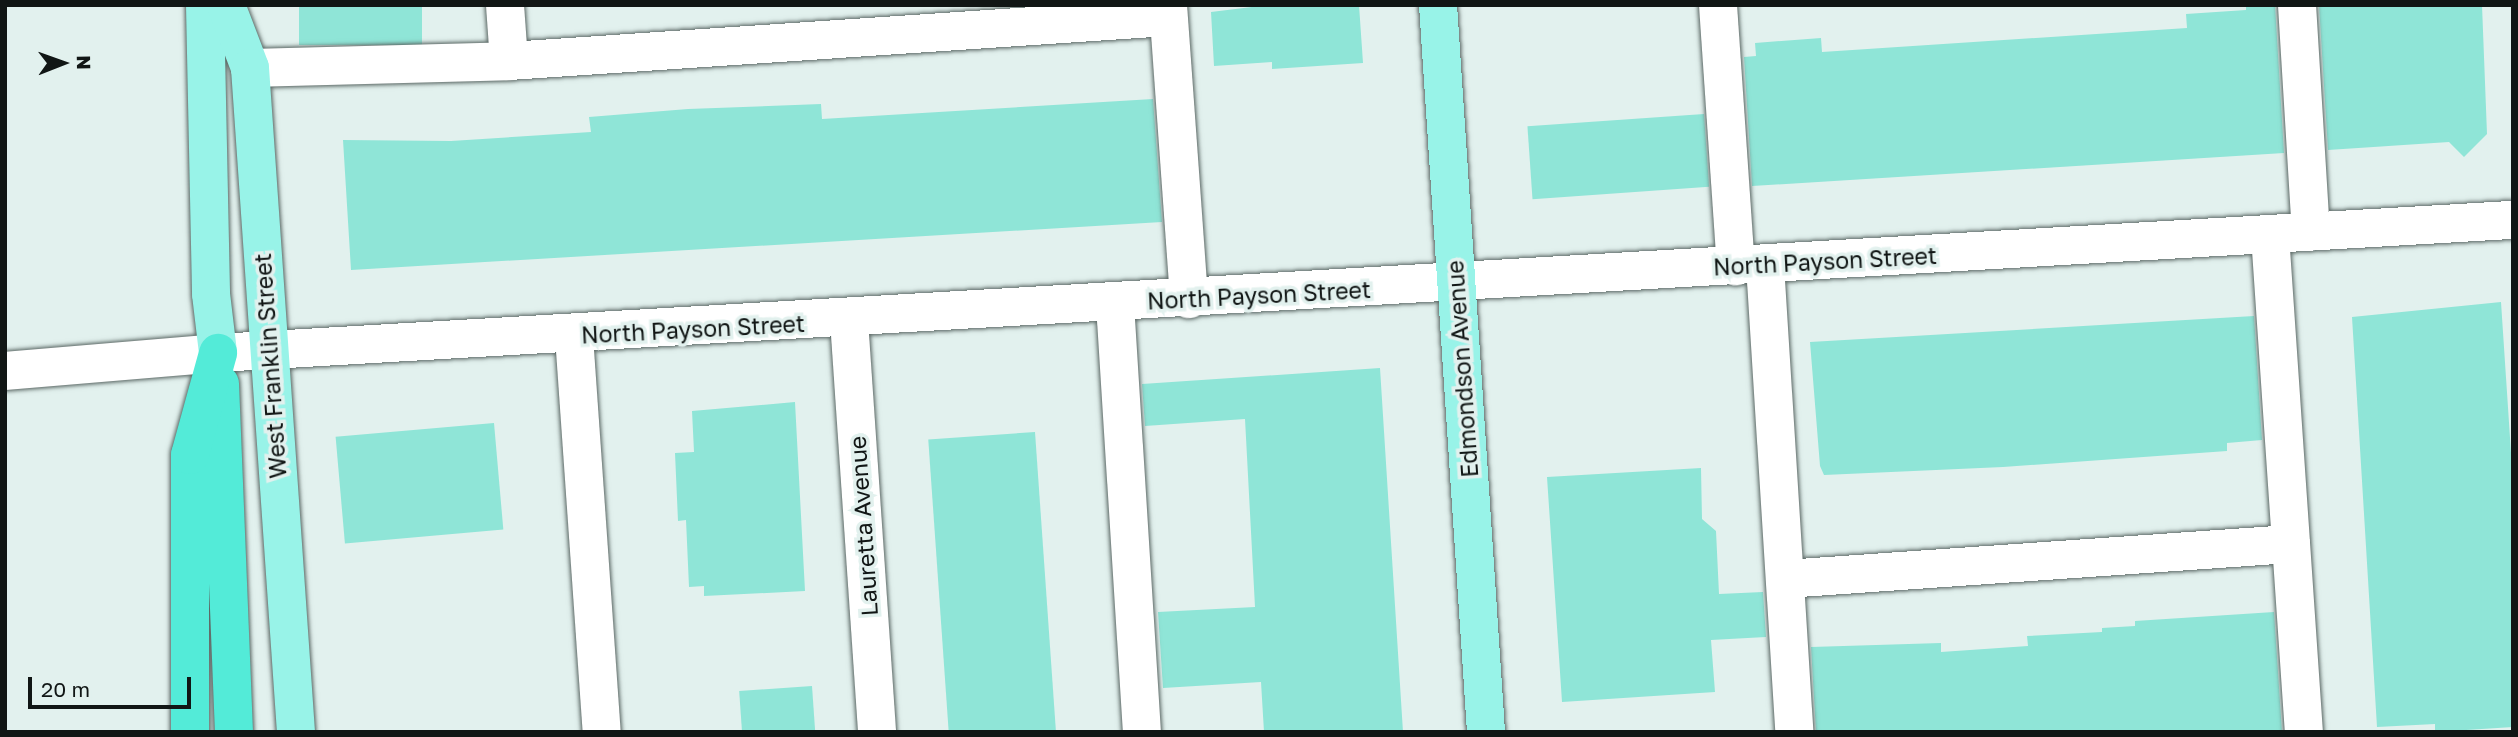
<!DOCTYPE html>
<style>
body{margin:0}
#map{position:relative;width:2518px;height:737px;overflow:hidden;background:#e2f1ee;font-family:"Golos Text",sans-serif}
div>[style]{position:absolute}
.building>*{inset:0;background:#8fe5d7;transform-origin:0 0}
.roads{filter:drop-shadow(0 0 2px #5c6966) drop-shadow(0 0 2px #5c6966)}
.minor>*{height:38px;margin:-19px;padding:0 19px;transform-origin:19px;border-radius:19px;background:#fff}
.major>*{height:38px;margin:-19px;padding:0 19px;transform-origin:19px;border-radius:19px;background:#98f3e8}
.highway>*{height:38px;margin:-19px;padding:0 19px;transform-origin:19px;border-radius:19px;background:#53ebd8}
span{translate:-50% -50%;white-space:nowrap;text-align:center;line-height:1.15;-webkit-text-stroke:7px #e2f1ee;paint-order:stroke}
.street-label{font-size:23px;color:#111615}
.frame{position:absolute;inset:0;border:7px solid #111615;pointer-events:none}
.north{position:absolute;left:28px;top:28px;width:70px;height:70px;-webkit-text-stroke:5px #e2f1ee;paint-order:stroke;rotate:89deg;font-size:19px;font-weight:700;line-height:28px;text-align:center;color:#111615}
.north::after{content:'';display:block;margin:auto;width:24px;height:32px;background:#111615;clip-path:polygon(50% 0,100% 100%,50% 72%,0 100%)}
.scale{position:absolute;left:28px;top:677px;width:163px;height:32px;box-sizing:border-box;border:4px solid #111615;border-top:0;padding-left:9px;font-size:21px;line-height:24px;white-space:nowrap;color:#111615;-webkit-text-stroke:5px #e2f1ee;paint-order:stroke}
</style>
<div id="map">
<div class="building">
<i style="left:299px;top:5px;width:123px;height:40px"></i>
<i style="clip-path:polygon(1268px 5px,1359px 5px,1363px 63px,1272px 69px,1272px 62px,1214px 66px,1211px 12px)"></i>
<i style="clip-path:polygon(2246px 5px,2275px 5px,2284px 153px,1752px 186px,1744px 57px,1756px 56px,1755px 43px,1821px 38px,1822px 52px,2187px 28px,2186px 14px,2246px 10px)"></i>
<i style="clip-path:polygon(2319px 5px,2482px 5px,2487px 134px,2464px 157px,2449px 142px,2328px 150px)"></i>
<i style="clip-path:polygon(1153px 99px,1162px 222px,351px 270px,343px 140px,451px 141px,591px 132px,589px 117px,688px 109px,821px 104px,822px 119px)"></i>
<i style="left:1704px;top:114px;width:73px;height:177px;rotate:86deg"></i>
<i style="clip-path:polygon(2501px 302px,2513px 483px,2513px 727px,2435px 732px,2435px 724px,2377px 727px,2352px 317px)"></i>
<i style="clip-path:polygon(2254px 316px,2262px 440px,2227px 443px,2227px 451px,2003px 467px,1824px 475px,1820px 466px,1810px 342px)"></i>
<i style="clip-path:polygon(1380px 368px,1403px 732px,1264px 732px,1261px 682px,1163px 688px,1158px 612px,1255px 607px,1245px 419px,1145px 426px,1142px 384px)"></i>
<i style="clip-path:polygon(795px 402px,805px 591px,704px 596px,704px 586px,689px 587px,686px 520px,678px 521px,675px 453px,694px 452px,692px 411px)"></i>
<i style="left:494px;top:423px;width:107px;height:159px;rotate:85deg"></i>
<i style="left:1035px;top:432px;width:301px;height:107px;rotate:86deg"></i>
<i style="clip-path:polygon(1701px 468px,1702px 519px,1716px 531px,1719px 594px,1763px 592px,1766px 637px,1711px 640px,1715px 692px,1562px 702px,1547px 477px)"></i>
<i style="clip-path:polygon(2274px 612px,2282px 732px,1816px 732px,1811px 647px,1941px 643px,1941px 652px,2028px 646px,2027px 636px,2102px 632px,2102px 628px,2135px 626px,2135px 621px)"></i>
<i style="left:812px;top:686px;width:46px;height:73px;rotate:86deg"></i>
</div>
<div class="roads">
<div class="minor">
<i style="left:505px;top:5px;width:56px;rotate:85.9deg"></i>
<i style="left:1168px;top:5px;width:295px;rotate:85.9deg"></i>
<i style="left:1718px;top:5px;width:262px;rotate:86.1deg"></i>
<i style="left:2297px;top:5px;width:227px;rotate:86.5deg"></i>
<i style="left:250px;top:68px;width:259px;rotate:-1.5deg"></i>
<i style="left:509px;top:61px;width:660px;rotate:-3.82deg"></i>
<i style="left:2270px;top:235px;width:498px;rotate:86.1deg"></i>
<i style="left:1765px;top:265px;width:468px;rotate:86.4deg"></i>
<i style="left:1115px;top:304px;width:429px;rotate:86.4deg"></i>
<i style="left:849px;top:320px;width:413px;rotate:86.1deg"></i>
<i style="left:574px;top:336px;width:397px;rotate:86deg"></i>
<i style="left:5px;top:371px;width:214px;rotate:-4.8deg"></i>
<i style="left:218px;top:353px;width:2299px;rotate:-3.32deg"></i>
<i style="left:1785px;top:579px;width:507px;rotate:-3.96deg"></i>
</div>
<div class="major">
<i style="left:205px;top:5px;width:289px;rotate:88.8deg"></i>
<i style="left:211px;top:294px;width:59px;rotate:83.2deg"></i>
<i style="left:226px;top:5px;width:67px;rotate:69.1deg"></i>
<i style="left:250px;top:68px;width:666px;rotate:86.04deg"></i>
<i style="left:1438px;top:5px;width:729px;rotate:86.22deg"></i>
</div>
<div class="highway">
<i style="left:220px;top:384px;width:348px;rotate:87.7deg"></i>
<i style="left:190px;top:732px;width:277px;rotate:-90deg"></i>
<i style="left:190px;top:455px;width:106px;rotate:-74.6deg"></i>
</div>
</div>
<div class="street-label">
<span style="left:1825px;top:261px;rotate:-3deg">North Payson Street</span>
<span style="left:1259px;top:295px;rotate:-3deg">North Payson Street</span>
<span style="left:693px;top:329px;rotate:-3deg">North Payson Street</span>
<span style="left:270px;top:366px;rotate:-94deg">West Franklin Street</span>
<span style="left:1462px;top:369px;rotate:-94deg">Edmondson Avenue</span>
<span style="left:863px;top:526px;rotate:-94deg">Lauretta Avenue</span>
</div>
<div class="frame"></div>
<div class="north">N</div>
<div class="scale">20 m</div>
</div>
